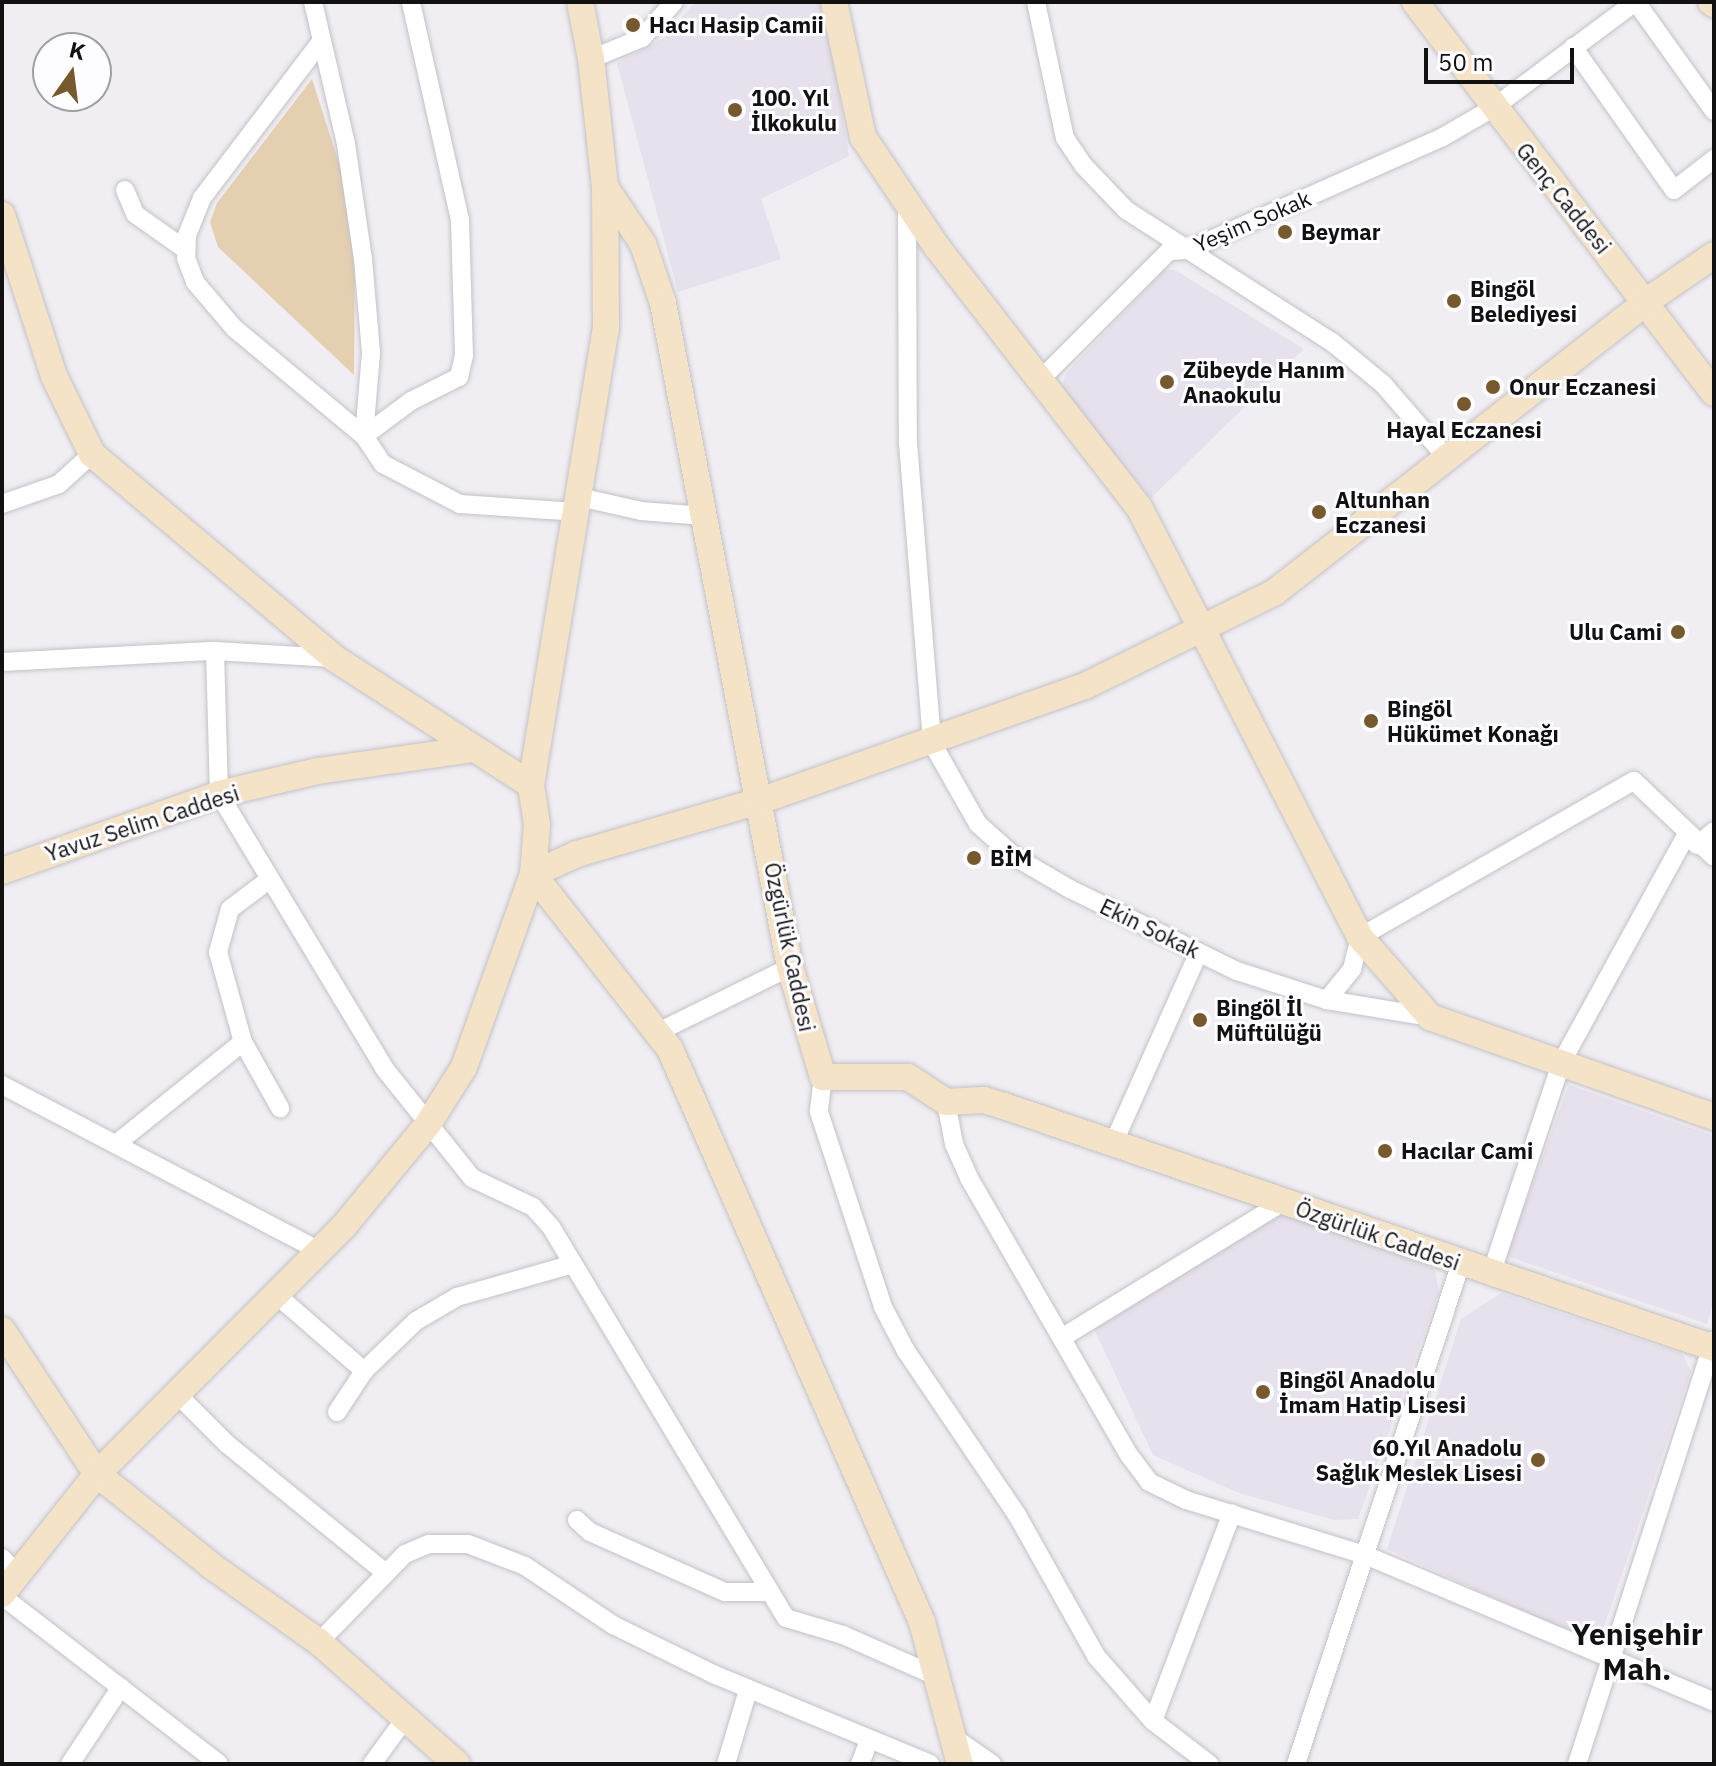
<!DOCTYPE html>
<meta charset="utf-8">
<style>
body{margin:0}
#map{position:relative;width:1716px;height:1766px;overflow:hidden;background:#f0eef2;font-family:"IBM Plex Sans",sans-serif}
div>[style]{position:absolute}
.built>*{inset:0;background:#e6e1ec}
.green>*{inset:0;background:#e5cfb1}
.roads{filter:drop-shadow(0 0 2px #c3c2c6) drop-shadow(0 0 2px #c3c2c6)}
.street>*{height:18px;margin:-9px;padding:0 9px;transform-origin:9px;border-radius:9px;background:#fff}
.secondary>*{height:26px;margin:-13px;padding:0 13px;transform-origin:13px;border-radius:13px;background:#f5e3c8}
.dots>*{width:22px;height:22px;translate:-50% -50%;box-sizing:border-box;border:4px solid #fdfcff;border-radius:50%}
span{translate:-50% -50%;white-space:nowrap;text-align:center;line-height:1.15;-webkit-text-stroke:6px #fdfcff;paint-order:stroke}
.poi-label{font-size:22px;color:#111112;font-weight:700}
.left{translate:0 -50%;text-align:left}
.right{translate:-100% -50%;text-align:right}
.street-label{font-size:22px;color:#111112}
.district-label{font-size:30px;color:#111112;font-weight:700}
.frame{position:absolute;inset:0;border:4px solid #111112;pointer-events:none}
.north{position:absolute;left:32px;top:32px;width:80px;height:80px;box-sizing:border-box;background:#fdfcff;border:2px solid #9f9ea0;border-radius:50%;rotate:14deg;font-size:22px;font-weight:700;line-height:32px;text-align:center;color:#111112}
.north::after{content:'';display:block;margin:auto;width:28px;height:36px;background:#77592e;clip-path:polygon(50% 0,100% 100%,50% 72%,0 100%)}
.scale{position:absolute;left:1424px;top:48px;width:150px;height:36px;box-sizing:border-box;border:4px solid #111112;border-top:0;padding-left:10px;font-size:24px;line-height:28px;white-space:nowrap;color:#111112;-webkit-text-stroke:6px #fdfcff;paint-order:stroke}
</style>
<div id="map">
<div class="built">
<i style="clip-path:polygon(695px 2px,824px 2px,849px 156px,761px 199px,781px 259px,678px 292px,617px 63px,665px 37px)"></i>
<i style="clip-path:polygon(1165px 270px,1175px 270px,1304px 349px,1151px 498px,1062px 391px,1065px 374px)"></i>
<i style="clip-path:polygon(1569px 1085px,1714px 1136px,1714px 1301px,1707px 1324px,1506px 1256px)"></i>
<i style="clip-path:polygon(1283px 1210px,1435px 1269px,1439px 1292px,1358px 1519px,1334px 1520px,1239px 1493px,1153px 1455px,1094px 1329px)"></i>
<i style="clip-path:polygon(1501px 1293px,1682px 1354px,1691px 1371px,1604px 1627px,1572px 1633px,1387px 1549px,1461px 1319px)"></i>
</div>
<div class="green">
<i style="clip-path:polygon(312px 79px,345px 182px,355px 266px,354px 375px,218px 247px,210px 222px,217px 203px)"></i>
</div>
<div class="roads">
<div class="street">
<i style="left:313px;top:2px;width:146px;rotate:76.9deg"></i>
<i style="left:346px;top:144px;width:116px;rotate:81.6deg"></i>
<i style="left:363px;top:259px;width:94px;rotate:85.1deg"></i>
<i style="left:371px;top:353px;width:83px;rotate:94.8deg"></i>
<i style="left:1036px;top:2px;width:139px;rotate:78deg"></i>
<i style="left:1065px;top:138px;width:32px;rotate:56deg"></i>
<i style="left:1083px;top:165px;width:62px;rotate:46.3deg"></i>
<i style="left:1126px;top:210px;width:245px;rotate:32.7deg"></i>
<i style="left:1332px;top:342px;width:66px;rotate:39.5deg"></i>
<i style="left:1383px;top:384px;width:99px;rotate:49.1deg"></i>
<i style="left:1636px;top:2px;width:134px;rotate:54.4deg"></i>
<i style="left:320px;top:43px;width:195px;rotate:127.3deg"></i>
<i style="left:202px;top:198px;width:40px;rotate:112deg"></i>
<i style="left:187px;top:235px;width:23px;rotate:92deg"></i>
<i style="left:186px;top:258px;width:26px;rotate:69deg"></i>
<i style="left:195px;top:282px;width:60px;rotate:49.7deg"></i>
<i style="left:234px;top:328px;width:169px;rotate:39.7deg"></i>
<i style="left:364px;top:436px;width:34px;rotate:56deg"></i>
<i style="left:383px;top:464px;width:87px;rotate:27.5deg"></i>
<i style="left:460px;top:504px;width:116px;rotate:3.9deg"></i>
<i style="left:1573px;top:47px;width:175px;rotate:54.8deg"></i>
<i style="left:1674px;top:190px;width:51px;rotate:-37.8deg"></i>
<i style="left:591px;top:59px;width:55px;rotate:-22.4deg"></i>
<i style="left:642px;top:38px;width:48px;rotate:-48.4deg"></i>
<i style="left:125px;top:190px;width:26px;rotate:67deg"></i>
<i style="left:135px;top:214px;width:62px;rotate:35.2deg"></i>
<i style="left:907px;top:203px;width:240px;rotate:89.8deg"></i>
<i style="left:908px;top:443px;width:301px;rotate:85.4deg"></i>
<i style="left:932px;top:743px;width:93px;rotate:60.4deg"></i>
<i style="left:978px;top:824px;width:50px;rotate:41.7deg"></i>
<i style="left:1015px;top:857px;width:64px;rotate:30.2deg"></i>
<i style="left:1070px;top:889px;width:186px;rotate:26.2deg"></i>
<i style="left:1237px;top:971px;width:95px;rotate:17.9deg"></i>
<i style="left:1327px;top:1000px;width:104px;rotate:9.4deg"></i>
<i style="left:1043px;top:377px;width:178px;rotate:-45deg"></i>
<i style="left:1169px;top:251px;width:19px;rotate:-3deg"></i>
<i style="left:1188px;top:250px;width:277px;rotate:-23.9deg"></i>
<i style="left:1441px;top:138px;width:60px;rotate:-30deg"></i>
<i style="left:1493px;top:108px;width:177px;rotate:-36.7deg"></i>
<i style="left:364px;top:436px;width:59px;rotate:-36.7deg"></i>
<i style="left:411px;top:401px;width:54px;rotate:-26.6deg"></i>
<i style="left:459px;top:377px;width:22px;rotate:-77deg"></i>
<i style="left:464px;top:356px;width:136px;rotate:-91.7deg"></i>
<i style="left:460px;top:220px;width:223px;rotate:-102.7deg"></i>
<i style="left:579px;top:497px;width:64px;rotate:12.7deg"></i>
<i style="left:641px;top:511px;width:64px;rotate:4.5deg"></i>
<i style="left:2px;top:504px;width:60px;rotate:-19.3deg"></i>
<i style="left:59px;top:484px;width:45px;rotate:-42.3deg"></i>
<i style="left:215px;top:651px;width:143px;rotate:88.4deg"></i>
<i style="left:219px;top:794px;width:320px;rotate:58.9deg"></i>
<i style="left:384px;top:1068px;width:141px;rotate:51.3deg"></i>
<i style="left:472px;top:1178px;width:68px;rotate:25.4deg"></i>
<i style="left:533px;top:1207px;width:27px;rotate:48deg"></i>
<i style="left:551px;top:1227px;width:456px;rotate:59deg"></i>
<i style="left:786px;top:1618px;width:59px;rotate:16.6deg"></i>
<i style="left:843px;top:1635px;width:102px;rotate:23.8deg"></i>
<i style="left:2px;top:662px;width:213px;rotate:-3deg"></i>
<i style="left:215px;top:651px;width:119px;rotate:3.4deg"></i>
<i style="left:1697px;top:845px;width:22px;rotate:-39deg"></i>
<i style="left:270px;top:879px;width:50px;rotate:143.1deg"></i>
<i style="left:230px;top:909px;width:45px;rotate:105.6deg"></i>
<i style="left:218px;top:952px;width:93px;rotate:74.5deg"></i>
<i style="left:243px;top:1042px;width:76px;rotate:60.7deg"></i>
<i style="left:1327px;top:1000px;width:40px;rotate:-51deg"></i>
<i style="left:1352px;top:969px;width:33px;rotate:-76deg"></i>
<i style="left:1360px;top:937px;width:315px;rotate:-29.7deg"></i>
<i style="left:1634px;top:781px;width:110px;rotate:43.5deg"></i>
<i style="left:656px;top:1033px;width:149px;rotate:-26.2deg"></i>
<i style="left:823px;top:1077px;width:35px;rotate:97deg"></i>
<i style="left:819px;top:1112px;width:205px;rotate:71.8deg"></i>
<i style="left:883px;top:1307px;width:50px;rotate:62.4deg"></i>
<i style="left:906px;top:1351px;width:198px;rotate:55.9deg"></i>
<i style="left:1017px;top:1515px;width:162px;rotate:60.7deg"></i>
<i style="left:1096px;top:1656px;width:86px;rotate:48.8deg"></i>
<i style="left:1153px;top:1721px;width:71px;rotate:37.5deg"></i>
<i style="left:2px;top:1085px;width:360px;rotate:27.6deg"></i>
<i style="left:946px;top:1102px;width:43px;rotate:79.2deg"></i>
<i style="left:954px;top:1144px;width:37px;rotate:66deg"></i>
<i style="left:969px;top:1178px;width:320px;rotate:60deg"></i>
<i style="left:1129px;top:1455px;width:34px;rotate:53deg"></i>
<i style="left:1149px;top:1482px;width:41px;rotate:25.9deg"></i>
<i style="left:1186px;top:1500px;width:187px;rotate:17.1deg"></i>
<i style="left:1365px;top:1555px;width:379px;rotate:22.8deg"></i>
<i style="left:116px;top:1144px;width:163px;rotate:-38.8deg"></i>
<i style="left:1113px;top:1144px;width:210px;rotate:-65.9deg"></i>
<i style="left:1491px;top:1274px;width:222px;rotate:-71.6deg"></i>
<i style="left:1561px;top:1063px;width:261px;rotate:-61.2deg"></i>
<i style="left:279px;top:1297px;width:113px;rotate:41deg"></i>
<i style="left:1063px;top:1337px;width:258px;rotate:-31.5deg"></i>
<i style="left:178px;top:1395px;width:69px;rotate:45deg"></i>
<i style="left:227px;top:1444px;width:201px;rotate:39.1deg"></i>
<i style="left:337px;top:1412px;width:49px;rotate:-56.6deg"></i>
<i style="left:364px;top:1371px;width:72px;rotate:-43.9deg"></i>
<i style="left:416px;top:1321px;width:48px;rotate:-30.3deg"></i>
<i style="left:457px;top:1297px;width:117px;rotate:-15.8deg"></i>
<i style="left:577px;top:1520px;width:18px;rotate:43deg"></i>
<i style="left:590px;top:1532px;width:148px;rotate:24deg"></i>
<i style="left:725px;top:1592px;width:43px"></i>
<i style="left:2px;top:1558px;width:23px;rotate:47deg"></i>
<i style="left:2px;top:1596px;width:274px;rotate:37.7deg"></i>
<i style="left:319px;top:1642px;width:123px;rotate:-45.7deg"></i>
<i style="left:405px;top:1554px;width:26px;rotate:-23deg"></i>
<i style="left:429px;top:1544px;width:39px"></i>
<i style="left:468px;top:1544px;width:61px;rotate:21.1deg"></i>
<i style="left:525px;top:1566px;width:106px;rotate:33.8deg"></i>
<i style="left:613px;top:1625px;width:111px;rotate:26.1deg"></i>
<i style="left:713px;top:1674px;width:235px;rotate:22.5deg"></i>
<i style="left:1153px;top:1721px;width:222px;rotate:-69.2deg"></i>
<i style="left:952px;top:1736px;width:49px;rotate:35deg"></i>
<i style="left:70px;top:1764px;width:92px;rotate:-56.5deg"></i>
<i style="left:372px;top:1764px;width:59px;rotate:-53.9deg"></i>
<i style="left:726px;top:1764px;width:77px;rotate:-73.4deg"></i>
<i style="left:860px;top:1764px;width:26px;rotate:-69deg"></i>
<i style="left:1296px;top:1764px;width:527px;rotate:-71.77deg"></i>
<i style="left:1577px;top:1764px;width:445px;rotate:-72.1deg"></i>
</div>
<div class="secondary">
<i style="left:834px;top:2px;width:138px;rotate:77.9deg"></i>
<i style="left:863px;top:137px;width:133px;rotate:56.1deg"></i>
<i style="left:937px;top:247px;width:329px;rotate:52.2deg"></i>
<i style="left:1139px;top:507px;width:483px;rotate:62.8deg"></i>
<i style="left:1360px;top:937px;width:106px;rotate:48.8deg"></i>
<i style="left:1430px;top:1017px;width:301px;rotate:19.4deg"></i>
<i style="left:1415px;top:2px;width:492px;rotate:52.6deg"></i>
<i style="left:1711px;top:2px;width:4px;rotate:34deg"></i>
<i style="left:605px;top:187px;width:69px;rotate:56.3deg"></i>
<i style="left:643px;top:244px;width:62px;rotate:71.3deg"></i>
<i style="left:663px;top:303px;width:676px;rotate:79.17deg"></i>
<i style="left:790px;top:967px;width:115px;rotate:73.3deg"></i>
<i style="left:823px;top:1077px;width:85px"></i>
<i style="left:908px;top:1077px;width:45px;rotate:33.3deg"></i>
<i style="left:946px;top:1102px;width:38px;rotate:-3deg"></i>
<i style="left:984px;top:1100px;width:21px;rotate:17deg"></i>
<i style="left:1004px;top:1106px;width:750px;rotate:18.82deg"></i>
<i style="left:2px;top:215px;width:169px;rotate:72.1deg"></i>
<i style="left:54px;top:376px;width:87px;rotate:64deg"></i>
<i style="left:92px;top:454px;width:317px;rotate:40.1deg"></i>
<i style="left:334px;top:658px;width:234px;rotate:32.8deg"></i>
<i style="left:2px;top:871px;width:230px;rotate:-19.5deg"></i>
<i style="left:219px;top:794px;width:102px;rotate:-13.1deg"></i>
<i style="left:318px;top:771px;width:156px;rotate:-8.1deg"></i>
<i style="left:2px;top:1330px;width:173px;rotate:56.6deg"></i>
<i style="left:97px;top:1474px;width:149px;rotate:38.7deg"></i>
<i style="left:213px;top:1567px;width:130px;rotate:35.3deg"></i>
<i style="left:319px;top:1642px;width:184px;rotate:41.5deg"></i>
<i style="left:2px;top:1594px;width:153px;rotate:-51.6deg"></i>
<i style="left:97px;top:1474px;width:350px;rotate:-45.1deg"></i>
<i style="left:344px;top:1226px;width:132px;rotate:-50.5deg"></i>
<i style="left:428px;top:1124px;width:67px;rotate:-57.7deg"></i>
<i style="left:464px;top:1067px;width:205px;rotate:-70.3deg"></i>
<i style="left:533px;top:874px;width:50px;rotate:-85.4deg"></i>
<i style="left:537px;top:824px;width:39px;rotate:-99deg"></i>
<i style="left:531px;top:785px;width:464px;rotate:-80.7deg"></i>
<i style="left:606px;top:327px;width:140px;rotate:-90.4deg"></i>
<i style="left:605px;top:187px;width:129px;rotate:-96.2deg"></i>
<i style="left:591px;top:59px;width:58px;rotate:-100.9deg"></i>
<i style="left:960px;top:1764px;width:147px;rotate:-105deg"></i>
<i style="left:922px;top:1622px;width:626px;rotate:-113.74deg"></i>
<i style="left:670px;top:1049px;width:222px;rotate:-128.1deg"></i>
<i style="left:533px;top:874px;width:48px;rotate:-24.4deg"></i>
<i style="left:577px;top:854px;width:191px;rotate:-16.2deg"></i>
<i style="left:760px;top:801px;width:345px;rotate:-19.5deg"></i>
<i style="left:1085px;top:686px;width:212px;rotate:-26.3deg"></i>
<i style="left:1275px;top:592px;width:472px;rotate:-38deg"></i>
<i style="left:1647px;top:301px;width:81px;rotate:-34.5deg"></i>
</div>
</div>
<div class="dots">
<i style="left:633px;top:25px;background:#77592e"></i>
<i style="left:735px;top:110px;background:#77592e"></i>
<i style="left:1285px;top:232px;background:#77592e"></i>
<i style="left:1454px;top:301px;background:#77592e"></i>
<i style="left:1167px;top:382px;background:#77592e"></i>
<i style="left:1493px;top:387px;background:#77592e"></i>
<i style="left:1464px;top:404px;background:#77592e"></i>
<i style="left:1319px;top:512px;background:#77592e"></i>
<i style="left:1678px;top:632px;background:#77592e"></i>
<i style="left:1371px;top:721px;background:#77592e"></i>
<i style="left:974px;top:858px;background:#77592e"></i>
<i style="left:1200px;top:1020px;background:#77592e"></i>
<i style="left:1385px;top:1151px;background:#77592e"></i>
<i style="left:1263px;top:1392px;background:#77592e"></i>
<i style="left:1538px;top:1460px;background:#77592e"></i>
</div>
<div class="poi-label">
<span class="left" style="left:649px;top:25px">Hacı Hasip Camii</span>
<span class="left" style="left:751px;top:110px">100. Yıl<br>İlkokulu</span>
<span class="left" style="left:1301px;top:232px">Beymar</span>
<span class="left" style="left:1470px;top:301px">Bingöl<br>Belediyesi</span>
<span class="left" style="left:1183px;top:382px">Zübeyde Hanım<br>Anaokulu</span>
<span class="left" style="left:1509px;top:387px">Onur Eczanesi</span>
<span style="left:1464px;top:430px">Hayal Eczanesi</span>
<span class="left" style="left:1335px;top:512px">Altunhan<br>Eczanesi</span>
<span class="right" style="left:1662px;top:632px">Ulu Cami</span>
<span class="left" style="left:1387px;top:721px">Bingöl<br>Hükümet Konağı</span>
<span class="left" style="left:990px;top:858px">BİM</span>
<span class="left" style="left:1216px;top:1020px">Bingöl İl<br>Müftülüğü</span>
<span class="left" style="left:1401px;top:1151px">Hacılar Cami</span>
<span class="left" style="left:1279px;top:1392px">Bingöl Anadolu<br>İmam Hatip Lisesi</span>
<span class="right" style="left:1522px;top:1460px">60.Yıl Anadolu<br>Sağlık Meslek Lisesi</span>
</div>
<div class="street-label">
<span style="left:1564px;top:198px;rotate:51deg">Genç Caddesi</span>
<span style="left:1252px;top:221px;rotate:-23deg">Yeşim Sokak</span>
<span style="left:142px;top:823px;rotate:-18deg">Yavuz Selim Caddesi</span>
<span style="left:1150px;top:928px;rotate:26deg">Ekin Sokak</span>
<span style="left:790px;top:947px;rotate:78deg">Özgürlük Caddesi</span>
<span style="left:1378px;top:1235px;rotate:19deg">Özgürlük Caddesi</span>
</div>
<div class="district-label">
<span style="left:1637px;top:1651px">Yenişehir<br>Mah.</span>
</div>
<div class="frame"></div>
<div class="north">K</div>
<div class="scale">50 m</div>
</div>
